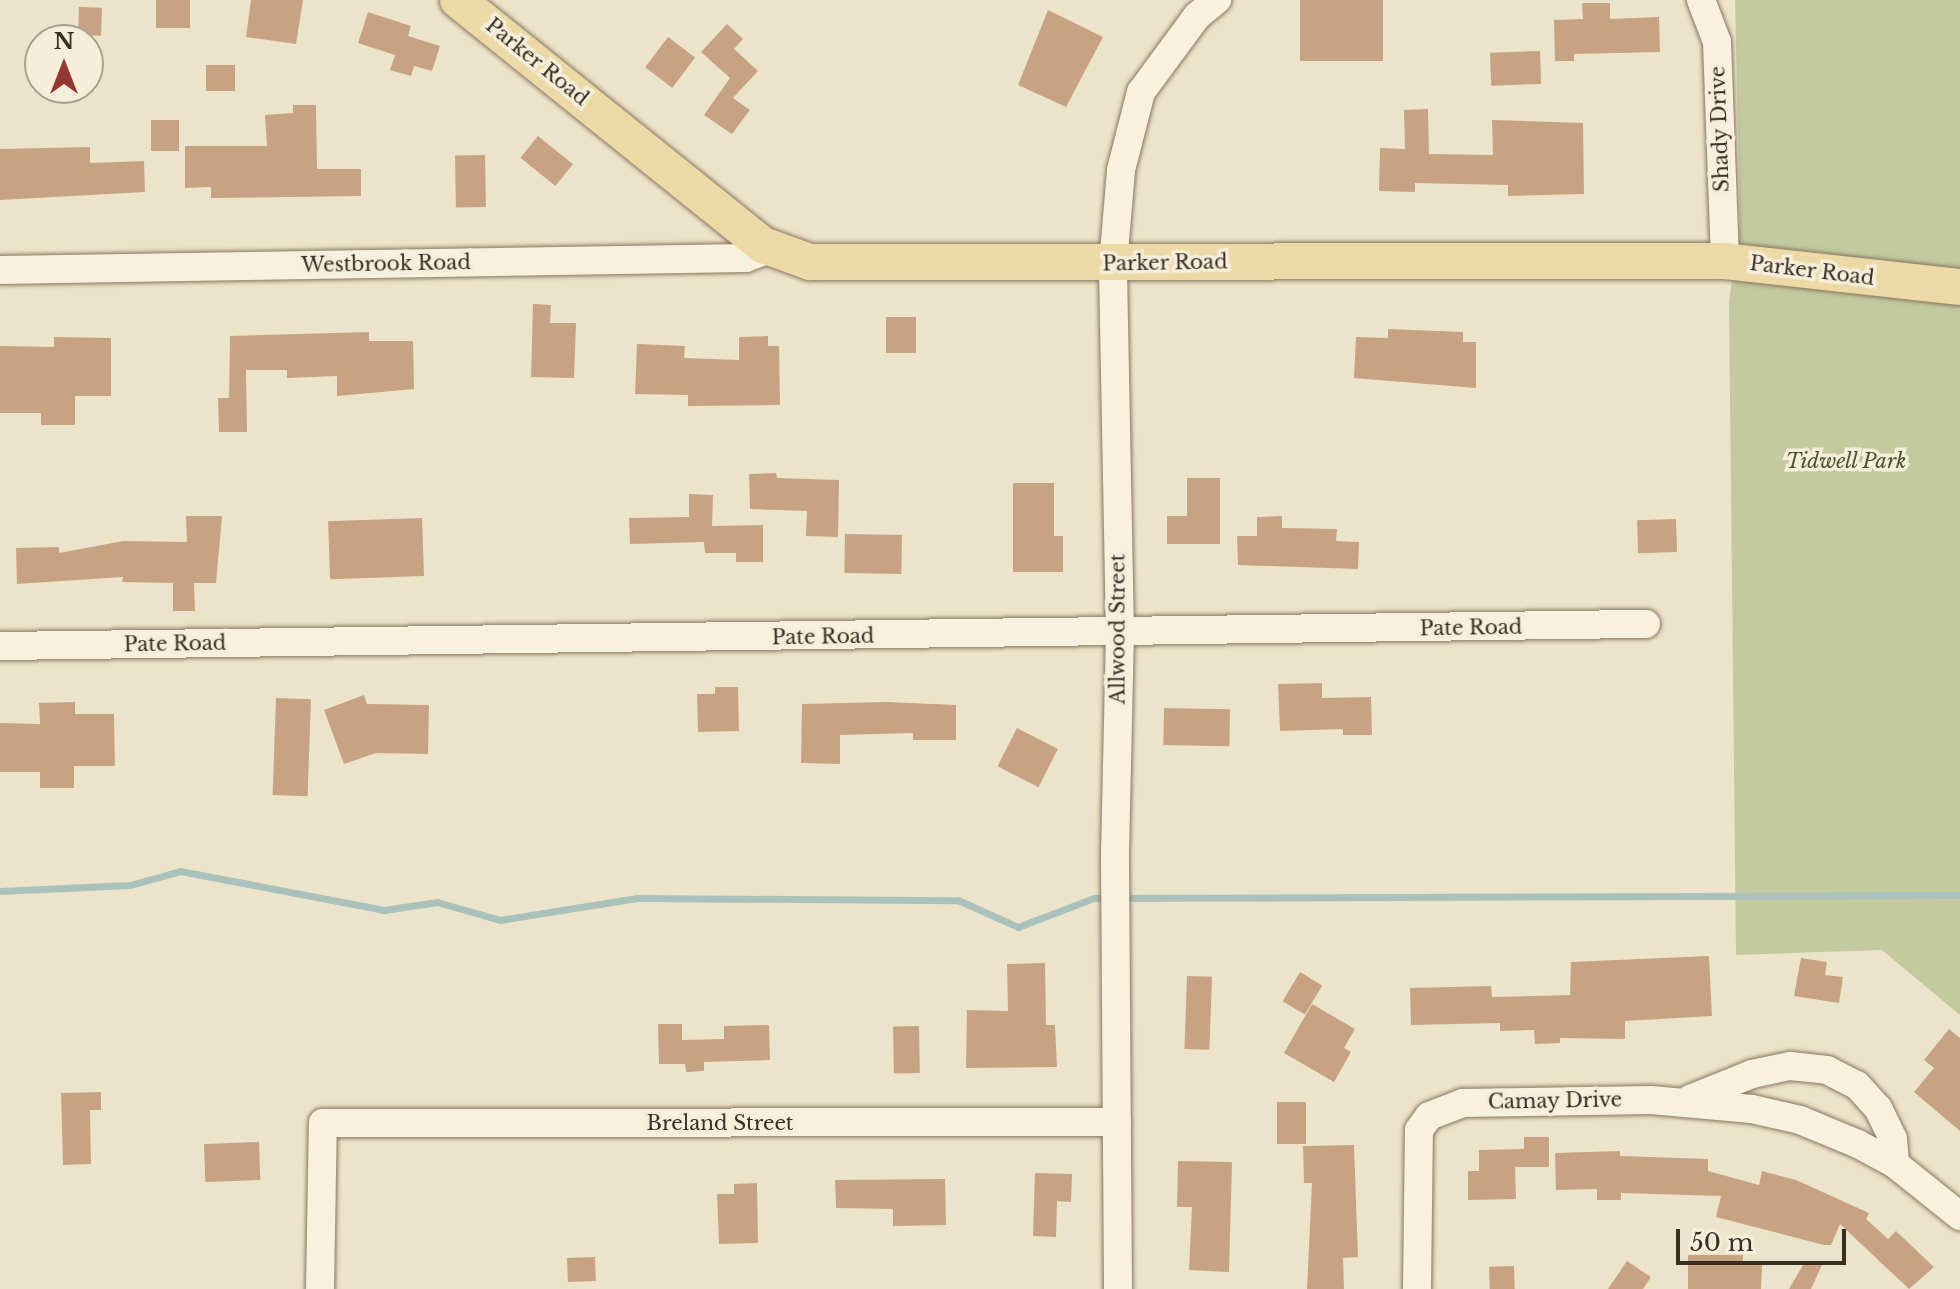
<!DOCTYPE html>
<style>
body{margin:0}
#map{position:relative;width:1960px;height:1289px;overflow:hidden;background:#ece4ca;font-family:"Libre Baskerville",serif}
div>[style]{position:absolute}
.green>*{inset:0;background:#c3ca9f}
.stream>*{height:7px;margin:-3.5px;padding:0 3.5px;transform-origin:3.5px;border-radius:3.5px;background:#abc1bb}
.building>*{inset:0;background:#c8a383;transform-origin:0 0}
.roads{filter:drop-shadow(0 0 2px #887760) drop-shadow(0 0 2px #887760)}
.minor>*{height:28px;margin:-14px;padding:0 14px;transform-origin:14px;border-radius:14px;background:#f7f1dd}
.major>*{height:36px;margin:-18px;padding:0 18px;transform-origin:18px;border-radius:18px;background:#ecd9a6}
span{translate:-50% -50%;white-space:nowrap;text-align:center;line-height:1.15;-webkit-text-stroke:7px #f4eeda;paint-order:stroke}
.street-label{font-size:20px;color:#3a2f22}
.park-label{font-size:20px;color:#48552a;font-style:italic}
.north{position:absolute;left:24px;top:24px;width:80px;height:80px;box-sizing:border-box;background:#f4eeda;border:2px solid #aaa290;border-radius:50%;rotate:0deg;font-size:22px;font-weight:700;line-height:32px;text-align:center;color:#3a2f22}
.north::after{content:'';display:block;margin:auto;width:28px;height:36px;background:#933733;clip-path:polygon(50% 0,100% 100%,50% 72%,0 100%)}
.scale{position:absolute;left:1676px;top:1229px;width:170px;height:36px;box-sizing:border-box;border:4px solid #3a2f22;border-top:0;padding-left:10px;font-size:24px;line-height:28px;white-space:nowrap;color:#3a2f22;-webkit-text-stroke:6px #f4eeda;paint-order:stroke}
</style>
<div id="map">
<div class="green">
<i style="clip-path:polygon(1735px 0,1960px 0,1960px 1015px,1882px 950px,1736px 955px,1729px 302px,1740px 224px)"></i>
</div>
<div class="stream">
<i style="left:0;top:891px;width:130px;rotate:-2.6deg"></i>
<i style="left:130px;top:885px;width:52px;rotate:-15.6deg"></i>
<i style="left:180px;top:871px;width:208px;rotate:10.8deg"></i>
<i style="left:384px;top:910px;width:54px;rotate:-8.6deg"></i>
<i style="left:437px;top:902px;width:66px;rotate:15.9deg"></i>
<i style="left:500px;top:920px;width:139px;rotate:-9.1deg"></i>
<i style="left:637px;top:898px;width:321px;rotate:0.4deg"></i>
<i style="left:958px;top:900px;width:66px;rotate:24.2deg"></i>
<i style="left:1018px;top:927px;width:81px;rotate:-20.9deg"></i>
<i style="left:1094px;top:898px;width:15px"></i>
<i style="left:1121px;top:898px;width:839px;rotate:-0.2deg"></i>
</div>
<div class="building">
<i style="left:156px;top:0;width:34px;height:28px"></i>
<i style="clip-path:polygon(251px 0,303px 0,296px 44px,246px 37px)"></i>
<i style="left:1300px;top:0;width:83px;height:61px"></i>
<i style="clip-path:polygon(1582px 3px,1610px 3px,1610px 19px,1659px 17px,1660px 52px,1574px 54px,1574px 61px,1555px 61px,1554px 20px,1583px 19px)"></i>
<i style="left:79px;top:7px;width:23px;height:28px;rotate:2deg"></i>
<i style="clip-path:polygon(1048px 10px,1103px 37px,1066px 107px,1018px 85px)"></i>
<i style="clip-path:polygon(368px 12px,411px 26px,408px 36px,440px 46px,432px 71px,414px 66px,411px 76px,390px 70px,395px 55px,358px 43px)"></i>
<i style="clip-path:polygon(727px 24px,743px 39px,734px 49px,758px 71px,733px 98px,750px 110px,732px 134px,704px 115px,730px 78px,701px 52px)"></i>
<i style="left:668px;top:37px;width:34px;height:38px;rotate:37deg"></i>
<i style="left:1540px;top:51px;width:33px;height:50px;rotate:88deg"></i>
<i style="left:206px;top:65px;width:29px;height:26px"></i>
<i style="clip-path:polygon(293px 105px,316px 105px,317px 169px,361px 169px,361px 196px,211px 198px,211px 187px,185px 188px,185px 146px,267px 146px,265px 115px,293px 113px)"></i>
<i style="clip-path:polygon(1428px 109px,1429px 154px,1493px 155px,1492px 120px,1583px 123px,1584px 194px,1508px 196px,1508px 185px,1415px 183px,1415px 192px,1379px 191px,1380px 148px,1405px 149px,1404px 110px)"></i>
<i style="left:151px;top:120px;width:28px;height:31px"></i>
<i style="left:538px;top:136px;width:45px;height:28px;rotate:39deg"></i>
<i style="clip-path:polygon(90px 147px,90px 163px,144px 161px,145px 192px,0 200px,0 149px)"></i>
<i style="left:485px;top:155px;width:52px;height:30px;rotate:89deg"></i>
<i style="clip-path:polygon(533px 304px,551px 305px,550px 323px,576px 323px,574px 378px,531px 377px)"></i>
<i style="left:886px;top:317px;width:30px;height:36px"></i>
<i style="clip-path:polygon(1388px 329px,1463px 332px,1463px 342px,1476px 342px,1476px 388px,1354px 378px,1356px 337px,1388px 338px)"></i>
<i style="clip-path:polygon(369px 332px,369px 341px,413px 341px,414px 389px,337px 396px,337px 376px,287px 378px,287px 370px,246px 370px,247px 432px,219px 432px,218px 398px,229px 398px,230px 336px)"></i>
<i style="clip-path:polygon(768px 336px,768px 346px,779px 346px,780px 405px,688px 406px,688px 395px,635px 394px,637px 344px,685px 346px,684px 358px,739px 360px,739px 337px)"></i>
<i style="clip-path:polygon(54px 337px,111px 338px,111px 396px,75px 396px,75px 425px,41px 425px,41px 413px,0 413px,0 346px,54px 347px)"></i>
<i style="clip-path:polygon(776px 473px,777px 478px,839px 480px,838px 537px,806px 536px,807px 511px,750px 509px,749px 474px)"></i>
<i style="clip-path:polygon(1187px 478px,1220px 478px,1220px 544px,1167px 544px,1167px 516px,1187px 516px)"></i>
<i style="clip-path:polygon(1013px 483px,1054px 483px,1054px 536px,1063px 536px,1063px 572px,1013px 572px)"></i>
<i style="clip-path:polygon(689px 494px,713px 495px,712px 526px,763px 525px,763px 562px,736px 562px,736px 553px,705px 553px,704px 542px,630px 544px,629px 518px,689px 517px)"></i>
<i style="clip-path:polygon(186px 516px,222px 516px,216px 583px,194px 583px,195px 611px,173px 611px,173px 583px,122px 582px,123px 577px,17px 584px,16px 548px,59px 547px,59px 553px,123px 541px,187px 542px)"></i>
<i style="clip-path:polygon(1282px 516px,1282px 528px,1337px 529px,1336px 541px,1359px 542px,1358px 569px,1238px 565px,1237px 536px,1257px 536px,1257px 517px)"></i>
<i style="left:422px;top:518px;width:58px;height:94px;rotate:88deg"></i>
<i style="left:1676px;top:519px;width:33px;height:39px;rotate:88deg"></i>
<i style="left:845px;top:534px;width:57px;height:39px;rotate:1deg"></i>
<i style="clip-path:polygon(1322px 683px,1322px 698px,1371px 697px,1372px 735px,1343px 735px,1343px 729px,1280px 731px,1278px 684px)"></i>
<i style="clip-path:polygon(715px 687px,738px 687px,739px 731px,698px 732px,697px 694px,715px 694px)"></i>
<i style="clip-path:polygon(364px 695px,367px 704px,429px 705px,428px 754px,376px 753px,344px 764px,324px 710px)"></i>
<i style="left:276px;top:698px;width:35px;height:97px;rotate:2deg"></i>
<i style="clip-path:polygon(75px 702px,75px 714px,114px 714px,115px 766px,74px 766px,74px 788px,40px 788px,40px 772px,0 772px,0 723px,40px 724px,39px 703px)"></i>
<i style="clip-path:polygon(887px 702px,956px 705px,956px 740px,913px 740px,913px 733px,840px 735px,840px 764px,801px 763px,802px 704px)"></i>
<i style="left:1164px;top:708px;width:66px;height:37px;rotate:1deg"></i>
<i style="left:1017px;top:728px;width:46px;height:43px;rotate:27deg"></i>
<i style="clip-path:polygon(1709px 956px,1712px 1016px,1625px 1021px,1625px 1039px,1560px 1038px,1560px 1043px,1535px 1044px,1534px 1030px,1500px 1031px,1500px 1023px,1411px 1025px,1410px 988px,1491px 986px,1492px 997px,1570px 995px,1571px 962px)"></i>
<i style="clip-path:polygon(1801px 958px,1827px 962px,1825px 975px,1843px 977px,1839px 1003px,1794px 996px)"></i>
<i style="clip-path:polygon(1045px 963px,1046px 1025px,1055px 1025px,1057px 1067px,966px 1068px,967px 1010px,1008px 1011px,1007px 964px)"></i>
<i style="left:1300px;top:972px;width:26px;height:34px;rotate:31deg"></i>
<i style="left:1187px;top:976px;width:25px;height:73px;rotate:2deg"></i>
<i style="clip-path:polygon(1312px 1004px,1355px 1029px,1344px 1048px,1351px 1052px,1334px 1082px,1284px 1053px)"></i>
<i style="clip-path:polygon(658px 1024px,682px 1024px,682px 1040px,724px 1039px,724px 1026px,769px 1025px,770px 1060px,704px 1062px,704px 1071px,686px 1072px,685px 1064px,659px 1064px)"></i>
<i style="left:919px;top:1026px;width:47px;height:26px;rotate:89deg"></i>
<i style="clip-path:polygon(1949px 1029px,1960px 1038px,1960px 1131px,1914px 1092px,1934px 1068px,1924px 1060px)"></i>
<i style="clip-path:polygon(101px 1092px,101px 1110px,90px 1110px,91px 1164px,63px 1165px,61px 1093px)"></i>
<i style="left:1277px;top:1102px;width:29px;height:42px"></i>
<i style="clip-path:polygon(1524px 1137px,1549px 1137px,1549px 1167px,1515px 1167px,1516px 1199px,1468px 1200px,1468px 1171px,1479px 1171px,1479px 1150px,1524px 1149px)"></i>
<i style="left:259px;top:1142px;width:38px;height:55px;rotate:88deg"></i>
<i style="clip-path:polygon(1354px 1145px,1358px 1257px,1343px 1258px,1344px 1289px,1307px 1289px,1312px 1183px,1304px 1183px,1303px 1146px)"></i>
<i style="clip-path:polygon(1620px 1151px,1620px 1156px,1708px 1159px,1708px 1171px,1759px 1185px,1762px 1171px,1796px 1180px,1869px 1213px,1866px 1219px,1888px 1239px,1896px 1231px,1934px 1267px,1909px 1289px,1840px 1224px,1831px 1245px,1824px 1245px,1716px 1217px,1721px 1196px,1621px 1193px,1621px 1200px,1597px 1200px,1597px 1189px,1556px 1190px,1555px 1153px)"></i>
<i style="clip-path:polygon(1178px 1161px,1232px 1162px,1229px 1272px,1189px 1270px,1192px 1207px,1177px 1207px)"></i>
<i style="clip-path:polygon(1035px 1173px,1072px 1174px,1071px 1202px,1057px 1201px,1056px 1237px,1033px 1236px)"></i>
<i style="clip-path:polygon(945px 1179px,946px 1225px,893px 1226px,893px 1209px,836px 1208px,835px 1180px)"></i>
<i style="clip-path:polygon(757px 1183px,758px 1243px,719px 1244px,717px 1194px,734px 1194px,734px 1184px)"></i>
<i style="clip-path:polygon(1688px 1255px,1743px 1255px,1743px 1264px,1762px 1264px,1761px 1289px,1688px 1289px)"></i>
<i style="left:595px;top:1257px;width:24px;height:28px;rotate:88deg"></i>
<i style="clip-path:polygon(1627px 1261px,1651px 1277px,1643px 1289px,1608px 1289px)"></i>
<i style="clip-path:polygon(1803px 1265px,1822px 1265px,1811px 1289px,1789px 1289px)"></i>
<i style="left:1514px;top:1266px;width:23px;height:25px;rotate:88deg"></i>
</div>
<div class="roads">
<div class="minor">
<i style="left:1701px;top:0;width:45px;rotate:69.1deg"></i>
<i style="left:1717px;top:42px;width:219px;rotate:87.9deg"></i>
<i style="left:0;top:270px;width:746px;rotate:-0.92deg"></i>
<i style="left:746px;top:258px;width:26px;rotate:-21deg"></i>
<i style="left:0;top:646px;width:1646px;rotate:-0.77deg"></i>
<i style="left:1690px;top:1099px;width:67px;rotate:-22deg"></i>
<i style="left:1752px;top:1074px;width:39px;rotate:-12deg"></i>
<i style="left:1790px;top:1066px;width:37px;rotate:6deg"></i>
<i style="left:1827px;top:1070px;width:34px;rotate:27deg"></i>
<i style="left:1857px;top:1085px;width:31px;rotate:48deg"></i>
<i style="left:1878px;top:1108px;width:34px;rotate:64deg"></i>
<i style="left:1893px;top:1139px;width:25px;rotate:85deg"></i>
<i style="left:320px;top:1289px;width:166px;rotate:-89deg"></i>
<i style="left:323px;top:1123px;width:794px;rotate:-0.07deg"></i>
<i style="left:1118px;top:1289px;width:436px;rotate:-90.4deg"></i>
<i style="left:1115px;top:853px;width:219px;rotate:-88.7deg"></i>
<i style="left:1120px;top:634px;width:370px;rotate:-91.1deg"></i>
<i style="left:1113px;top:264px;width:94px;rotate:-85.1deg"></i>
<i style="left:1121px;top:170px;width:81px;rotate:-75.6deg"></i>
<i style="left:1141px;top:92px;width:94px;rotate:-53.6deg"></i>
<i style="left:1197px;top:16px;width:26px;rotate:-39deg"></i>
<i style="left:1417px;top:1289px;width:159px;rotate:-89.3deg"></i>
<i style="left:1419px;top:1130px;width:17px;rotate:-54deg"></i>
<i style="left:1429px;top:1116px;width:36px;rotate:-21deg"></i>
<i style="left:1463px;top:1103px;width:188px;rotate:-0.9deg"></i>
<i style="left:1651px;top:1100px;width:101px;rotate:5.1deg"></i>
<i style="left:1752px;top:1109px;width:49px;rotate:12.9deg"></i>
<i style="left:1800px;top:1120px;width:63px;rotate:22.5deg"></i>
<i style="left:1858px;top:1144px;width:42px;rotate:28.4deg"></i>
<i style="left:1895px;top:1164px;width:83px;rotate:38.7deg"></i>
</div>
<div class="major">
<i style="left:458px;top:0;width:391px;rotate:38.8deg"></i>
<i style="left:763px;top:245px;width:50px;rotate:19.9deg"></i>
<i style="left:810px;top:262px;width:915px;rotate:-0.06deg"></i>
<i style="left:1725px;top:261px;width:236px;rotate:6.3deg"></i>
</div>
</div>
<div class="street-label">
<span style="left:537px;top:62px;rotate:39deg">Parker Road</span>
<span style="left:1720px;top:129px;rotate:-92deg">Shady Drive</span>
<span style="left:1165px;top:263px;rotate:-1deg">Parker Road</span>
<span style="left:386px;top:264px;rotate:-1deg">Westbrook Road</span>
<span style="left:1812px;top:271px;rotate:7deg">Parker Road</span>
<span style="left:1471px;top:628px;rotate:-1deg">Pate Road</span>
<span style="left:1118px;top:629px;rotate:-90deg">Allwood Street</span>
<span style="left:823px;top:637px;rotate:-1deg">Pate Road</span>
<span style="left:175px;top:644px;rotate:-1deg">Pate Road</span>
<span style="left:1555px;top:1101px;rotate:-1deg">Camay Drive</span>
<span style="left:720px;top:1123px">Breland Street</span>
</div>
<div class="park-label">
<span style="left:1846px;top:461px">Tidwell Park</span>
</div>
<div class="north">N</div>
<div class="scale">50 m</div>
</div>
